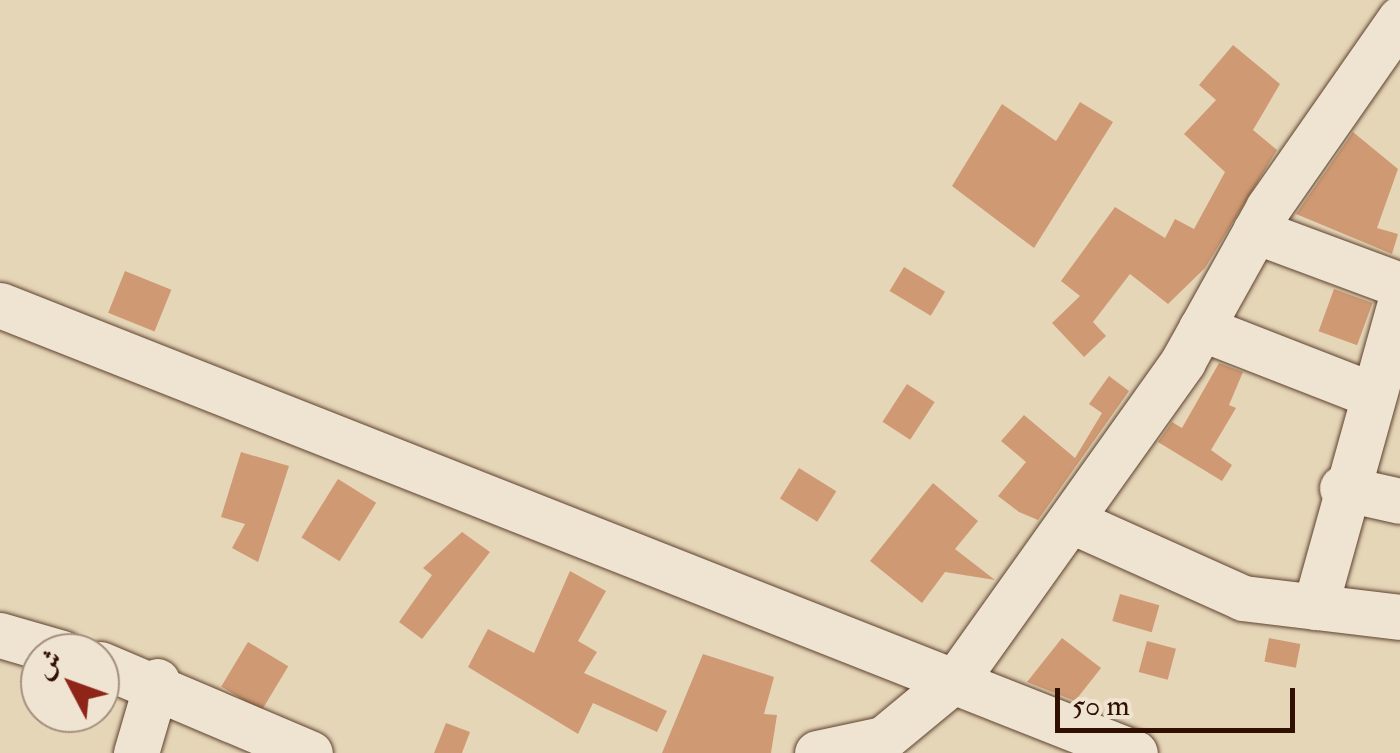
<!DOCTYPE html>
<meta charset="utf-8">
<style>
body{margin:0}
#map{position:relative;width:1400px;height:753px;overflow:hidden;background:#e6d6b8;font-family:"IM FELL Double Pica",Amiri,serif}
div>[style]{position:absolute}
.building>*{inset:0;background:#cf9a73;transform-origin:0 0}
.roads{filter:drop-shadow(0 0 2px #5e422f) drop-shadow(0 0 2px #5e422f)}
.minor>*{height:45px;margin:-22.5px;padding:0 22.5px;transform-origin:22.5px;border-radius:22.5px;background:#efe4d1}
span{translate:-50% -50%;white-space:nowrap;text-align:center;line-height:1.15;-webkit-text-stroke:10px #efe4d1;paint-order:stroke}
.north{position:absolute;left:20px;top:633px;width:100px;height:100px;box-sizing:border-box;background:#efe4d1;border:2px solid #a38f7e;border-radius:50%;rotate:311deg;font-size:28px;font-weight:700;line-height:40px;text-align:center;color:#311001}
.north::after{content:'';display:block;margin:auto;width:35px;height:45px;background:#8f2418;clip-path:polygon(50% 0,100% 100%,50% 72%,0 100%)}
.scale{position:absolute;left:1055px;top:688px;width:240px;height:45px;box-sizing:border-box;border:5px solid #311001;border-top:0;padding-left:12px;font-size:30px;line-height:35px;white-space:nowrap;color:#311001;-webkit-text-stroke:8px #efe4d1;paint-order:stroke}
</style>
<div id="map">
<div class="building">
<i style="clip-path:polygon(1233px 45px,1280px 84px,1253px 130px,1277px 150px,1205px 268px,1168px 304px,1130px 274px,1093px 322px,1106px 336px,1084px 357px,1052px 323px,1080px 296px,1061px 281px,1115px 207px,1165px 238px,1175px 219px,1194px 229px,1225px 172px,1184px 134px,1216px 100px,1199px 85px)"></i>
<i style="clip-path:polygon(1080px 102px,1113px 122px,1034px 248px,952px 186px,1002px 104px,1056px 141px)"></i>
<i style="clip-path:polygon(1353px 132px,1398px 169px,1377px 228px,1398px 234px,1392px 254px,1296px 214px)"></i>
<i style="left:904px;top:267px;width:48px;height:28px;rotate:31deg"></i>
<i style="left:125px;top:271px;width:50px;height:45px;rotate:22deg"></i>
<i style="left:1334px;top:289px;width:41px;height:45px;rotate:20deg"></i>
<i style="clip-path:polygon(1219px 363px,1243px 372px,1229px 405px,1236px 408px,1211px 450px,1232px 465px,1222px 481px,1158px 442px,1172px 422px,1182px 428px)"></i>
<i style="clip-path:polygon(1109px 376px,1129px 391px,1038px 520px,1019px 512px,998px 496px,1026px 462px,1001px 441px,1024px 415px,1075px 458px,1102px 413px,1089px 404px)"></i>
<i style="left:907px;top:384px;width:33px;height:45px;rotate:33deg"></i>
<i style="clip-path:polygon(241px 452px,289px 466px,258px 562px,232px 548px,245px 524px,221px 517px)"></i>
<i style="left:799px;top:468px;width:44px;height:36px;rotate:32deg"></i>
<i style="left:338px;top:479px;width:45px;height:69px;rotate:32deg"></i>
<i style="clip-path:polygon(933px 483px,978px 521px,955px 549px,995px 580px,945px 572px,922px 603px,870px 561px)"></i>
<i style="clip-path:polygon(462px 532px,490px 552px,422px 639px,399px 622px,432px 575px,423px 568px)"></i>
<i style="clip-path:polygon(570px 571px,606px 591px,578px 641px,597px 652px,584px 673px,667px 711px,657px 732px,593px 703px,578px 734px,468px 667px,488px 629px,534px 653px)"></i>
<i style="left:1120px;top:594px;width:41px;height:28px;rotate:16deg"></i>
<i style="clip-path:polygon(1062px 638px,1101px 668px,1075px 701px,1027px 682px)"></i>
<i style="left:1269px;top:638px;width:32px;height:24px;rotate:11deg"></i>
<i style="left:1147px;top:641px;width:30px;height:32px;rotate:15deg"></i>
<i style="left:248px;top:642px;width:47px;height:52px;rotate:31deg"></i>
<i style="clip-path:polygon(703px 654px,774px 677px,764px 714px,777px 715px,771px 753px,662px 753px)"></i>
<i style="clip-path:polygon(446px 723px,470px 732px,462px 753px,434px 753px)"></i>
</div>
<div class="roads">
<div class="minor">
<i style="left:1255px;top:231px;width:155px;rotate:20.4deg"></i>
<i style="left:0;top:305px;width:1220px;rotate:21.54deg"></i>
<i style="left:1201px;top:328px;width:181px;rotate:21.3deg"></i>
<i style="left:1342px;top:488px;width:59px;rotate:12.6deg"></i>
<i style="left:1074px;top:522px;width:185px;rotate:24.2deg"></i>
<i style="left:1243px;top:598px;width:158px;rotate:6.9deg"></i>
<i style="left:1315px;top:607px;width:316px;rotate:-74.4deg"></i>
<i style="left:0;top:635px;width:65px;rotate:16.2deg"></i>
<i style="left:100px;top:664px;width:228px;rotate:23deg"></i>
<i style="left:136px;top:753px;width:75px;rotate:-73.7deg"></i>
<i style="left:817px;top:753px;width:67px;rotate:-12deg"></i>
<i style="left:883px;top:739px;width:97px;rotate:-39.6deg"></i>
<i style="left:958px;top:677px;width:388px;rotate:-54.5deg"></i>
<i style="left:1183px;top:361px;width:175px;rotate:-60.9deg"></i>
<i style="left:1268px;top:208px;width:231px;rotate:-55.1deg"></i>
</div>
</div>
<div class="north">ش</div>
<div class="scale">50 m</div>
</div>
